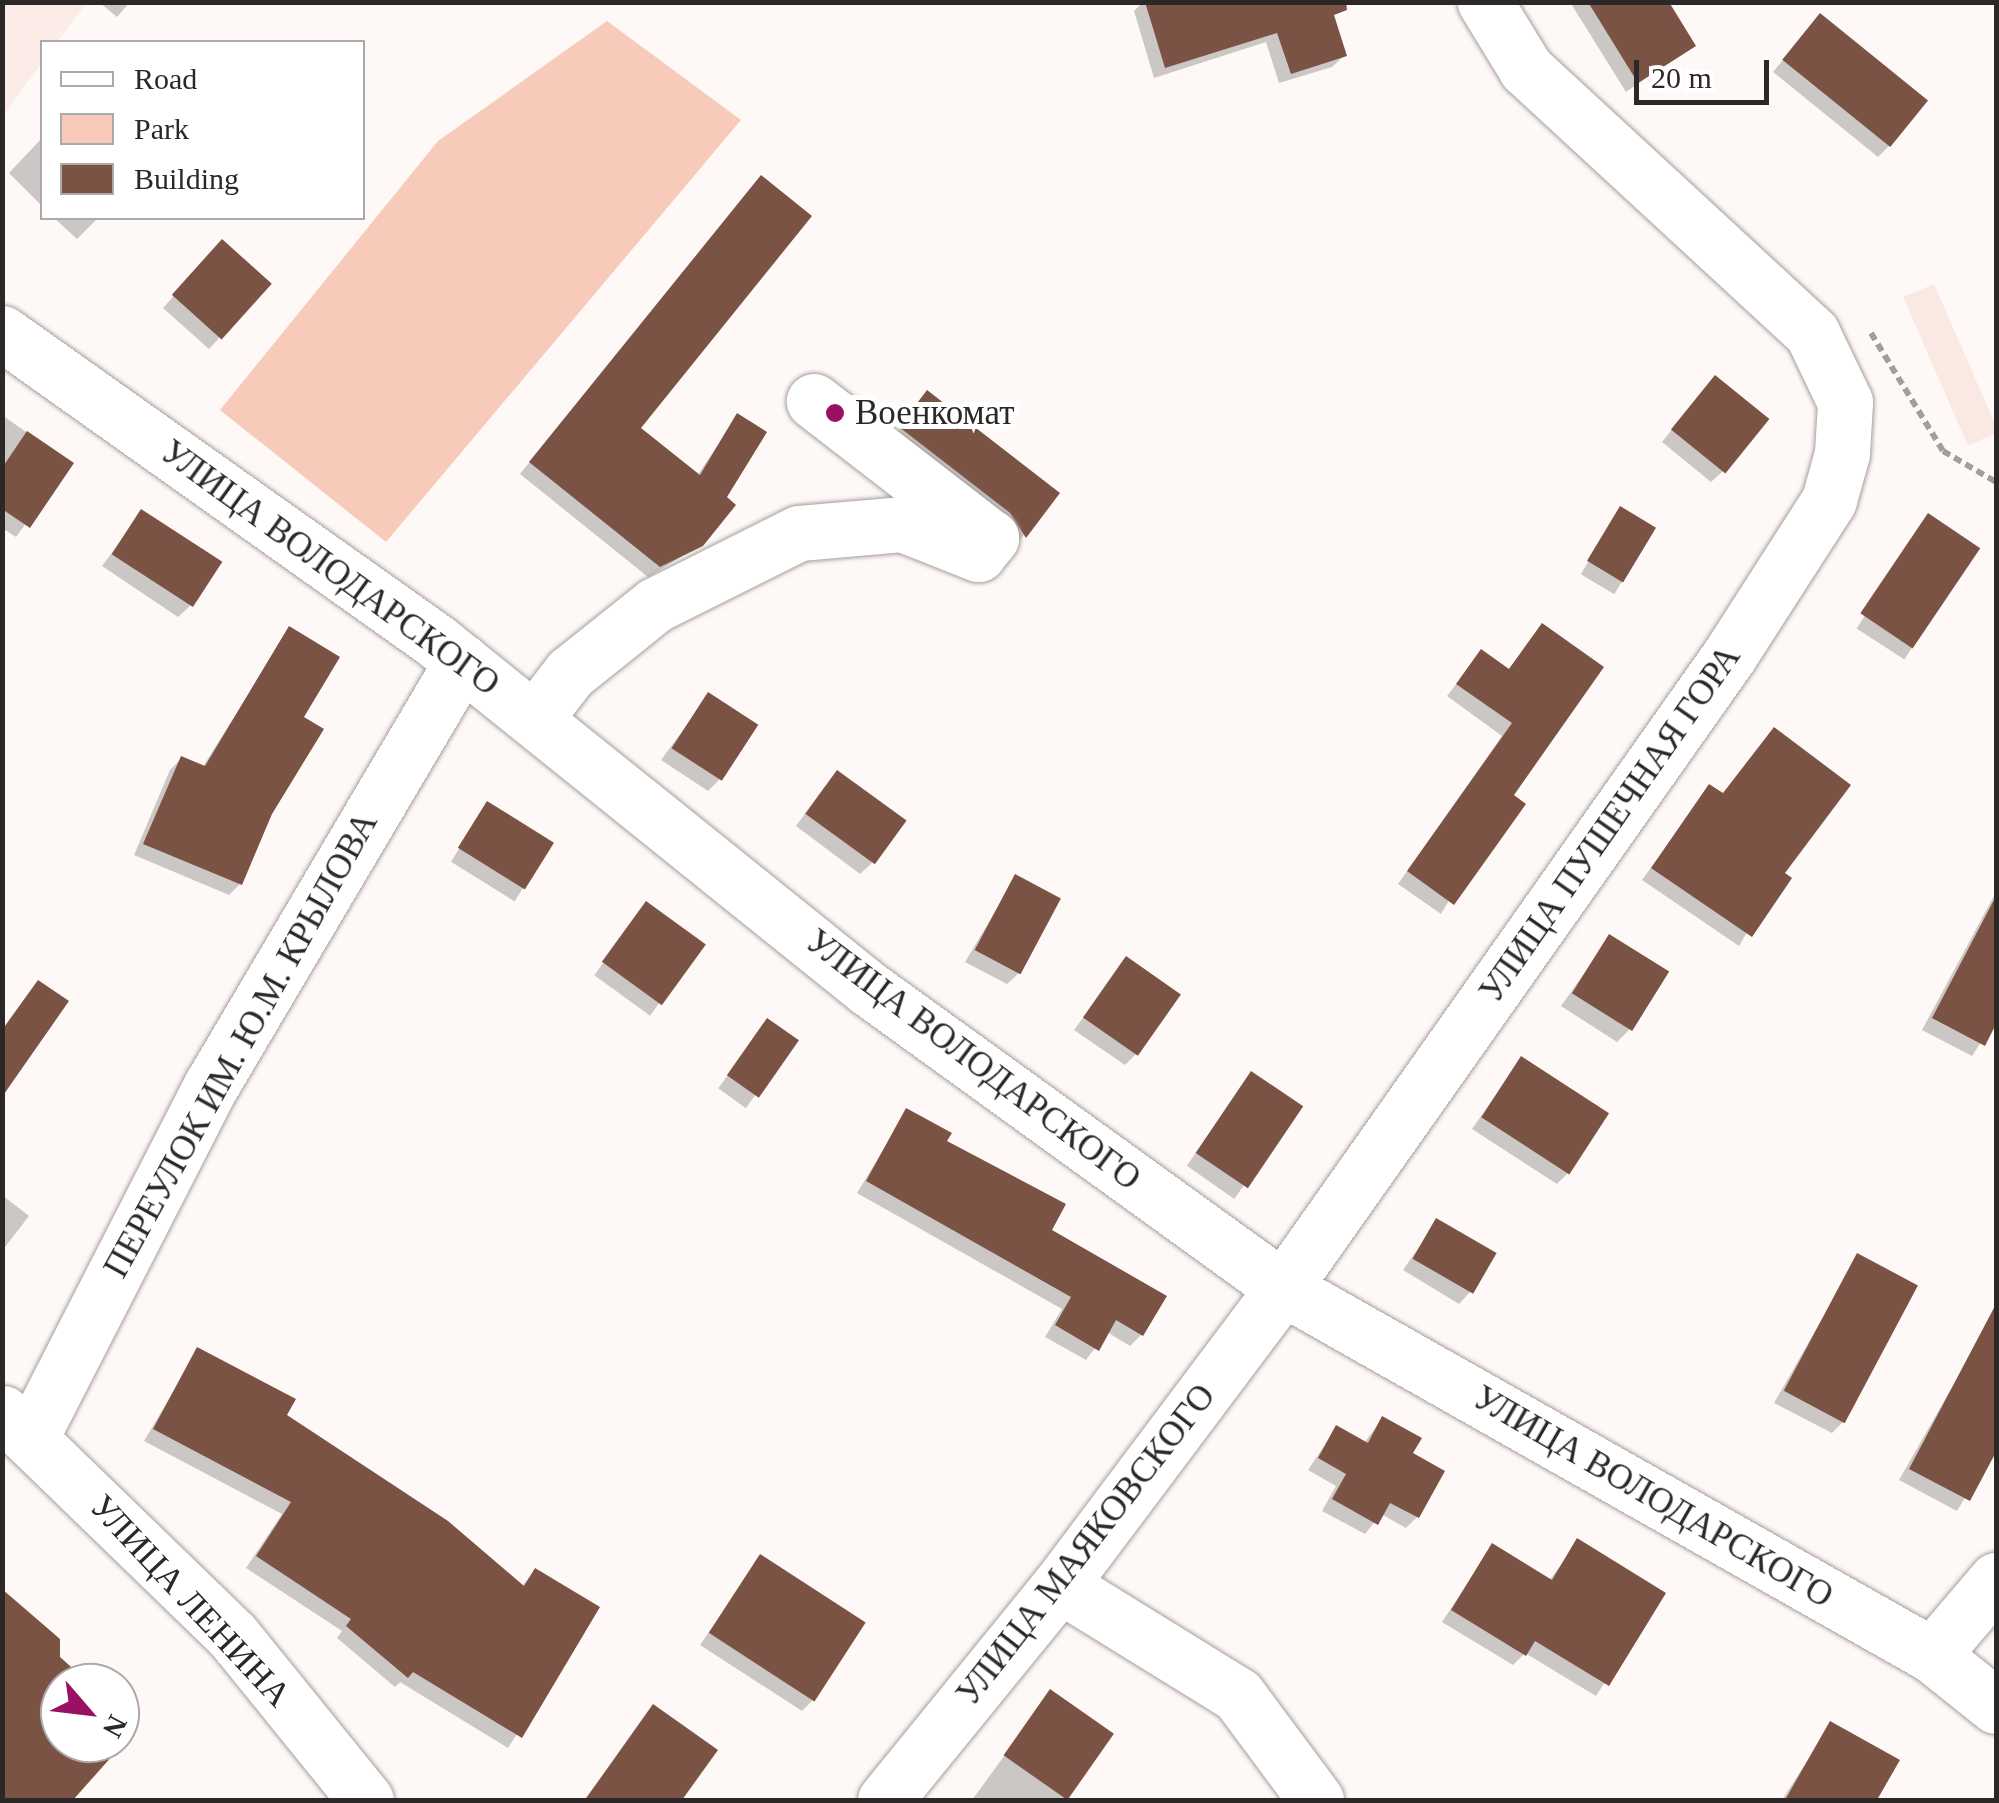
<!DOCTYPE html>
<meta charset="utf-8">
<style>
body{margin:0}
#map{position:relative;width:1999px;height:1803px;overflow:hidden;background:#fef9f7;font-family:"Times New Roman",serif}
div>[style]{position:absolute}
.built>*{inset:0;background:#fae9e3}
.education>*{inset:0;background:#fcece8}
.green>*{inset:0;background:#f7caba}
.shadow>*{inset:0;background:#0003;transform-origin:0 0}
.building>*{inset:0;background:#7b5344;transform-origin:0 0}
.path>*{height:6px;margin-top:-3px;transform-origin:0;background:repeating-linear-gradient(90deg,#a39e9c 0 8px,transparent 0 13px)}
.roads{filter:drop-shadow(0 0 2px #a69e9b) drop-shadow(0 0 2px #a69e9b)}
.minor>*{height:55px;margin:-27.5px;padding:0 27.5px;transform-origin:27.5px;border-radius:27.5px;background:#fff}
.dots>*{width:28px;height:28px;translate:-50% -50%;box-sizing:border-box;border:5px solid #fff;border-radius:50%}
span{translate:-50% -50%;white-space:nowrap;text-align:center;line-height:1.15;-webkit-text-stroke:10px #fff;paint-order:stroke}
.poi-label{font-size:35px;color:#2c2827}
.left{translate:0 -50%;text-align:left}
.street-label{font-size:35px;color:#2c2827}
.frame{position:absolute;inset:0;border:5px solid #2c2827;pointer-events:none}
.legend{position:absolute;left:40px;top:40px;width:325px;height:180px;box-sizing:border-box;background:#fff;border:2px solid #aba9a9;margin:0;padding:12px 18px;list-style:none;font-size:30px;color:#2c2827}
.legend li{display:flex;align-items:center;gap:20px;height:50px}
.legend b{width:50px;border:2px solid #aba9a9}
.north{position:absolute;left:40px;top:1663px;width:100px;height:100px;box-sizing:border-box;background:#fff;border:2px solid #aba9a9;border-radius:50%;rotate:118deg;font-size:28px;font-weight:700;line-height:40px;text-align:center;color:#2c2827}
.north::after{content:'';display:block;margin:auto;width:35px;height:45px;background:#9a1062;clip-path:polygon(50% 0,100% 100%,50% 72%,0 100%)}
.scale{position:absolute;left:1634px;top:60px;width:135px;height:45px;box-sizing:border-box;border:5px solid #2c2827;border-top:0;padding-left:12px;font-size:30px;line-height:35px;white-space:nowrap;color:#2c2827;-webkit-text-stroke:8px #fff;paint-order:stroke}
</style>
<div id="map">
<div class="built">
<i style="clip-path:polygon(1934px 284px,1996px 426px,1996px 433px,1968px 446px,1903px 297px)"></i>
</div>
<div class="education">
<i style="clip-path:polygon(3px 2px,87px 3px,57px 42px,42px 42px,42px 62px,3px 116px)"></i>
</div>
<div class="green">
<i style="clip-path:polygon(607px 21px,741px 120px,386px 542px,220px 410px,438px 141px)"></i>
</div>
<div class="shadow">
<i style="clip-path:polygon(99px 2px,130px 2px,117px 17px)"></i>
<i style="clip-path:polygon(1143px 2px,1327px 2px,1344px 56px,1332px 67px,1279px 83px,1266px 42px,1154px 78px,1134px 11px)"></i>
<i style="clip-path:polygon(1570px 2px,1666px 2px,1693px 46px,1626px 92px)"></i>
<i style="clip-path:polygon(1809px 28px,1889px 146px,1878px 157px,1773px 72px)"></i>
<i style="clip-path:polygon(42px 138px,42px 206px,9px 173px)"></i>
<i style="clip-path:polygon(750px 189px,638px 428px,697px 476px,737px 416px,723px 497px,701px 545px,648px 577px,520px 474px)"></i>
<i style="clip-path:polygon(54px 218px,98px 218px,77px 239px)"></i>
<i style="clip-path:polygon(211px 254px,269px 284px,209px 349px,163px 308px)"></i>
<i style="clip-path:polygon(1704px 390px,1723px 471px,1711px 482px,1662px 442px)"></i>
<i style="left:927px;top:394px;width:163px;height:67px;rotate:38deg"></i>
<i style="clip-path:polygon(2px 415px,70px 463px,16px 537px,2px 528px)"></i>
<i style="left:1620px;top:509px;width:39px;height:76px;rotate:31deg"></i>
<i style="clip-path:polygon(142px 512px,190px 606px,178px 617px,102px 566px)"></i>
<i style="left:1929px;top:517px;width:57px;height:133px;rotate:33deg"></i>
<i style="clip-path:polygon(1543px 626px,1510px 795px,1441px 914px,1398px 884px,1502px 736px,1447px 696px,1481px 652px,1507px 671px)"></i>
<i style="clip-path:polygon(289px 630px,300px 718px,240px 884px,229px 895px,134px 855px,170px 770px,181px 759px,202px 768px)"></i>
<i style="clip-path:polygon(708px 696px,719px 780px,708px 791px,661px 760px)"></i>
<i style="clip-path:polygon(826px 785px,872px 863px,860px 874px,796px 826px)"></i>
<i style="clip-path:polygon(1709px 787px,1782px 874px,1739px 946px,1642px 880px)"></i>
<i style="left:487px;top:804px;width:75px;height:68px;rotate:32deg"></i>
<i style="clip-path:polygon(1016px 877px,1019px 973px,1007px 984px,965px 962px)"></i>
<i style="clip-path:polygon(1996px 892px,1996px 1019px,1972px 1056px,1922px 1030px)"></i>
<i style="left:646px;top:904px;width:69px;height:88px;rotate:36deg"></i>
<i style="clip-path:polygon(1610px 937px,1629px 1030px,1617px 1042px,1561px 1006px)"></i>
<i style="clip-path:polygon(1126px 959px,1136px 1054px,1125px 1065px,1074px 1030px)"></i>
<i style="left:767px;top:1021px;width:34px;height:83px;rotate:36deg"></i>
<i style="clip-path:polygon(1521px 1059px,1568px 1173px,1557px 1184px,1472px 1129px)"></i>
<i style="left:1251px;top:1074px;width:58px;height:112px;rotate:35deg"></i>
<i style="clip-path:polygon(907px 1111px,1049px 1231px,1141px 1335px,1130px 1346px,1107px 1332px,1086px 1360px,1045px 1337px,1062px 1309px,857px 1193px)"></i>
<i style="clip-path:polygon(2px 1195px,29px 1216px,2px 1251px)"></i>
<i style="clip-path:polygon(1437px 1221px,1470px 1292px,1459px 1304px,1403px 1270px)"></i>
<i style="clip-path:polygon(1858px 1256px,1843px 1422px,1832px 1433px,1774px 1403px)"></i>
<i style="clip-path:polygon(1983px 1333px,1996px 1341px,1996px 1446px,1957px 1511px,1899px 1480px)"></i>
<i style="clip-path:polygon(198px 1350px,521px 1587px,535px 1571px,596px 1608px,508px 1748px,400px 1682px,395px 1687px,337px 1638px,342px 1631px,246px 1568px,282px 1514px,144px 1441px)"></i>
<i style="clip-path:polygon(1382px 1419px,1417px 1517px,1406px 1528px,1381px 1514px,1365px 1534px,1322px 1511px,1336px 1486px,1308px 1470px,1336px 1428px,1364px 1443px)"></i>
<i style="clip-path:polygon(1578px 1541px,1663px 1593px,1596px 1696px,1525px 1653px,1513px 1665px,1442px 1622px,1492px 1546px,1549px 1581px)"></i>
<i style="clip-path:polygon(760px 1558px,813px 1700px,802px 1711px,700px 1645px)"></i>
<i style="clip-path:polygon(1051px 1692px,1111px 1733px,1064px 1800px,972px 1800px)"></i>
<i style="clip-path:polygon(653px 1707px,714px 1750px,679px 1800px,584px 1800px)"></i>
<i style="clip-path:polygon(1831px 1724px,1896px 1761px,1874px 1800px,1782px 1800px)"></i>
</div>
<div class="building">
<i style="clip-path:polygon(1145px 2px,1346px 2px,1347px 10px,1334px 15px,1347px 56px,1291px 74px,1277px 33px,1165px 68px)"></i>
<i style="clip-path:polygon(1588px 2px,1669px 2px,1696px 46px,1638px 83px)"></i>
<i style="left:1820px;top:13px;width:139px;height:60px;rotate:39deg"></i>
<i style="clip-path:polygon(761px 175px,812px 216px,641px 428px,700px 475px,737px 413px,767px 432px,727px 497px,736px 505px,703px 546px,660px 567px,529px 462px)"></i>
<i style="left:222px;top:239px;width:67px;height:75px;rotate:42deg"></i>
<i style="left:1715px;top:375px;width:70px;height:70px;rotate:39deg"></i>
<i style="clip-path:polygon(927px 390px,1060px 493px,1026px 538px,1010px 513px,899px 427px)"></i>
<i style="clip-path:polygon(27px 431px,74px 463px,30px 528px,2px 509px,2px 468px)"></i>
<i style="left:1620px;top:506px;width:42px;height:64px;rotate:31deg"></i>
<i style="left:141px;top:509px;width:97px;height:54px;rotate:33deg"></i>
<i style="left:1928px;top:513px;width:63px;height:121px;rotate:34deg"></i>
<i style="clip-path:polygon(1542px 623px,1604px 667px,1514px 795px,1526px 804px,1454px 905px,1407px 871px,1512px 723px,1456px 684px,1481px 649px,1509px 669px)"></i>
<i style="clip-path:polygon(289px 626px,340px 657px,304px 717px,324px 729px,272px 814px,242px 885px,143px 844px,181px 756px,205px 766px)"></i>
<i style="left:708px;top:692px;width:60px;height:67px;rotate:33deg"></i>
<i style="clip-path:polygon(1774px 727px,1851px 785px,1785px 873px,1792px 878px,1752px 937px,1651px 868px,1709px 784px,1723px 793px)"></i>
<i style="left:837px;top:770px;width:86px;height:54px;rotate:36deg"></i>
<i style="left:487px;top:801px;width:79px;height:55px;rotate:32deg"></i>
<i style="left:1015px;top:874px;width:52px;height:86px;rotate:28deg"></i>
<i style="clip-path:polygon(1996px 896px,1996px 1024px,1985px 1046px,1932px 1018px)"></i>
<i style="left:646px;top:901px;width:74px;height:75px;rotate:36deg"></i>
<i style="left:1609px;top:934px;width:71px;height:70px;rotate:32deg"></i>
<i style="left:1126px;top:956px;width:67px;height:75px;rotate:35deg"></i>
<i style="clip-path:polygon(38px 980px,69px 1001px,2px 1097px,2px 1030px)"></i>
<i style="left:767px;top:1018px;width:39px;height:70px;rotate:35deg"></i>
<i style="left:1521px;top:1056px;width:105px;height:73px;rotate:33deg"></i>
<i style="left:1251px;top:1071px;width:63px;height:99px;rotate:34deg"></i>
<i style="clip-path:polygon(906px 1108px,952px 1133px,947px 1141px,1066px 1204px,1052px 1230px,1167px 1296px,1143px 1336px,1116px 1320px,1099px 1351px,1055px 1325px,1071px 1297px,866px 1181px)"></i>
<i style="left:1436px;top:1218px;width:70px;height:47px;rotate:30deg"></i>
<i style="left:1857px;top:1253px;width:69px;height:156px;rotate:28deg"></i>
<i style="clip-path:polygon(1996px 1304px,1996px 1452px,1970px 1501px,1909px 1469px)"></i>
<i style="clip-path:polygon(197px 1347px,296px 1399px,287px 1415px,448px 1521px,524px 1586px,535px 1568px,600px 1607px,522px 1738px,413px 1672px,408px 1678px,346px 1626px,351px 1619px,256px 1556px,291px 1502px,153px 1429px)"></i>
<i style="clip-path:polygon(1382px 1416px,1422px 1438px,1413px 1453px,1445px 1471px,1419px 1518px,1390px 1503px,1378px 1525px,1332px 1499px,1346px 1474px,1318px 1458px,1336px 1425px,1368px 1443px)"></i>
<i style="clip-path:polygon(1577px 1538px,1666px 1593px,1609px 1686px,1535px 1641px,1526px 1656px,1451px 1610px,1492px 1543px,1552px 1580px)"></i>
<i style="left:760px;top:1554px;width:126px;height:94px;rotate:33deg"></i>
<i style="clip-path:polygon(2px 1589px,60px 1639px,60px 1657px,89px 1683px,60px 1683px,60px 1743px,120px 1743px,120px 1711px,138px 1727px,73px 1800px,2px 1800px)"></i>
<i style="left:1050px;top:1689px;width:78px;height:81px;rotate:35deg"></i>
<i style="clip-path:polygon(653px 1704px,718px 1750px,682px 1800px,585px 1800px)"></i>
<i style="clip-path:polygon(1830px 1721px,1900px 1760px,1877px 1800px,1785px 1800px)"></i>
</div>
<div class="path">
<i style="left:1871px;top:333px;width:138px;rotate:58.6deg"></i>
<i style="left:1943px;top:451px;width:61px;rotate:30.3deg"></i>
</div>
<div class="roads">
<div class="minor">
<i style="left:2px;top:333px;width:532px;rotate:35.36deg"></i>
<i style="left:436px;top:641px;width:556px;rotate:38.79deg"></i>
<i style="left:869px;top:989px;width:511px;rotate:35.84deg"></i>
<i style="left:1283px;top:1288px;width:746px;rotate:29.49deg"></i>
<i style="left:1932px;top:1655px;width:82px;rotate:38.6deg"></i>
<i style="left:536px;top:717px;width:56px;rotate:-52.3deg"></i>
<i style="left:570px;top:673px;width:109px;rotate:-38.7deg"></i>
<i style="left:655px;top:605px;width:161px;rotate:-26.6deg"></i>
<i style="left:799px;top:533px;width:103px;rotate:-5deg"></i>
<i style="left:902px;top:524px;width:82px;rotate:21.5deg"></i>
<i style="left:978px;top:554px;width:21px;rotate:-51deg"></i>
<i style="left:991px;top:538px;width:224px;rotate:-142.3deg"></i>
<i style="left:3px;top:1413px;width:320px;rotate:44.1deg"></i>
<i style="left:233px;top:1636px;width:211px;rotate:51deg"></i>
<i style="left:32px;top:1435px;width:394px;rotate:-62.9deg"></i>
<i style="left:212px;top:1084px;width:491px;rotate:-59.4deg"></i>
<i style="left:1060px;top:1585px;width:209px;rotate:31.7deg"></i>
<i style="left:1238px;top:1695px;width:131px;rotate:53.4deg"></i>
<i style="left:1932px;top:1655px;width:99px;rotate:-49.5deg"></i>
<i style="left:885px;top:1800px;width:277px;rotate:-50.9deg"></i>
<i style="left:1060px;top:1585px;width:371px;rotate:-53.1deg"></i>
<i style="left:1283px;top:1288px;width:774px;rotate:-54.79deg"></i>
<i style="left:1729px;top:656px;width:185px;rotate:-57.3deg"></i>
<i style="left:1829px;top:500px;width:49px;rotate:-74.5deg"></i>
<i style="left:1842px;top:453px;width:51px;rotate:-86.6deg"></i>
<i style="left:1845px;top:402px;width:76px;rotate:-115.6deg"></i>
<i style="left:1812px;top:333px;width:389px;rotate:-137.3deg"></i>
<i style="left:1526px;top:69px;width:79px;rotate:-121.5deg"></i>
</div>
</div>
<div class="dots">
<i style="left:835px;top:413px;background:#9a1062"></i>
</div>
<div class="poi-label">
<span class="left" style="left:855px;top:413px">Военкомат</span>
</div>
<div class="street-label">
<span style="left:330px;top:568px;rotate:36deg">УЛИЦА ВОЛОДАРСКОГО</span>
<span style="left:1610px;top:824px;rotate:-55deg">УЛИЦА ПУШЕЧНАЯ ГОРА</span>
<span style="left:241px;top:1045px;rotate:-61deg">ПЕРЕУЛОК ИМ. Ю.М. КРЫЛОВА</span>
<span style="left:973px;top:1060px;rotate:37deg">УЛИЦА ВОЛОДАРСКОГО</span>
<span style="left:1653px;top:1497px;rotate:30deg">УЛИЦА ВОЛОДАРСКОГО</span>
<span style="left:1086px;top:1545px;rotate:-52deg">УЛИЦА МАЯКОВСКОГО</span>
<span style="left:190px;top:1601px;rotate:47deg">УЛИЦА ЛЕНИНА</span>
</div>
<div class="frame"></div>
<ul class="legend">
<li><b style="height:12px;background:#fff"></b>Road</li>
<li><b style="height:28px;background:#f7caba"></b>Park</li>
<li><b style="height:28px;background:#7b5344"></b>Building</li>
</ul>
<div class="north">N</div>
<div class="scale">20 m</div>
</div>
